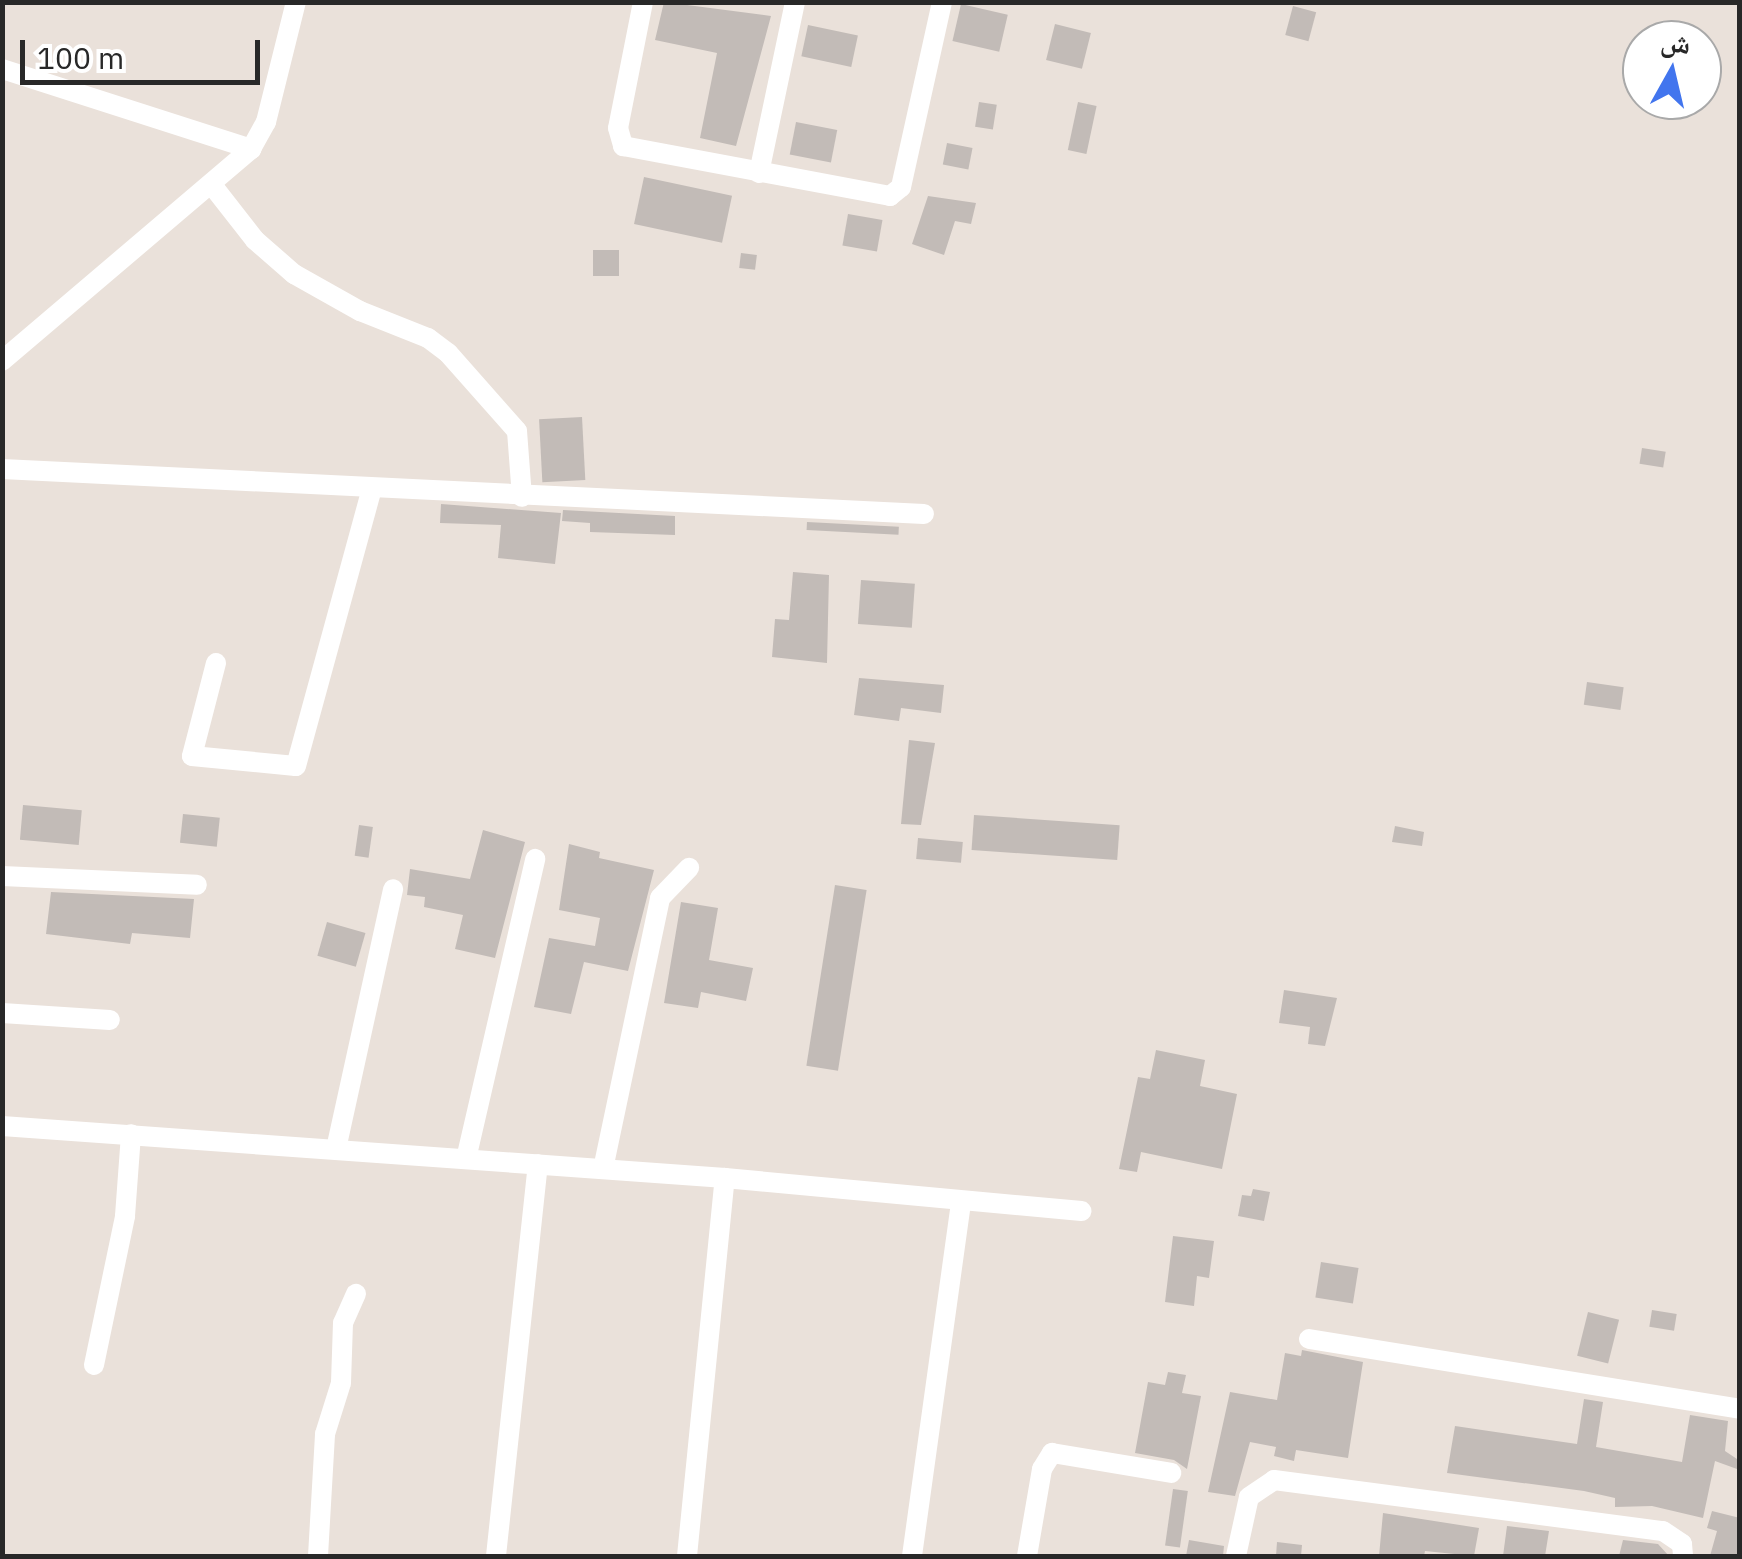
<!DOCTYPE html>
<meta charset="utf-8">
<style>
body{margin:0}
#map{position:relative;width:1742px;height:1559px;overflow:hidden;background:#eae1da;font-family:"IBM Plex Sans","Noto Naskh Arabic",sans-serif}
div>[style]{position:absolute}
.building>*{inset:0;background:#c2bbb7;transform-origin:0 0}
.minor>*{height:20px;margin:-10px;padding:0 10px;transform-origin:10px;border-radius:10px;background:#fff}
span{translate:-50% -50%;white-space:nowrap;text-align:center;line-height:1.15;-webkit-text-stroke:9px #fff;paint-order:stroke}
.frame{position:absolute;inset:0;border:5px solid #282828;pointer-events:none}
.north{position:absolute;left:1622px;top:20px;width:100px;height:100px;box-sizing:border-box;background:#fff;border:2px solid #a9a9a9;border-radius:50%;rotate:8deg;font-size:28px;font-weight:700;line-height:40px;text-align:center;color:#282828}
.north::after{content:'';display:block;margin:auto;width:35px;height:45px;background:#4275ee;clip-path:polygon(50% 0,100% 100%,50% 72%,0 100%)}
.scale{position:absolute;left:20px;top:40px;width:240px;height:45px;box-sizing:border-box;border:5px solid #282828;border-top:0;padding-left:12px;font-size:30px;line-height:35px;white-space:nowrap;color:#282828;-webkit-text-stroke:8px #fff;paint-order:stroke}
</style>
<div id="map">
<div class="building">
<i style="clip-path:polygon(664px 2px,771px 16px,736px 146px,700px 138px,717px 53px,655px 40px)"></i>
<i style="left:961px;top:4px;width:48px;height:38px;rotate:13deg"></i>
<i style="left:1293px;top:6px;width:24px;height:30px;rotate:15deg"></i>
<i style="left:1055px;top:24px;width:37px;height:37px;rotate:14deg"></i>
<i style="left:808px;top:25px;width:51px;height:32px;rotate:12deg"></i>
<i style="left:979px;top:102px;width:18px;height:25px;rotate:9deg"></i>
<i style="left:1078px;top:102px;width:19px;height:49px;rotate:12deg"></i>
<i style="left:796px;top:122px;width:42px;height:33px;rotate:11deg"></i>
<i style="left:947px;top:143px;width:26px;height:22px;rotate:11deg"></i>
<i style="left:644px;top:177px;width:90px;height:48px;rotate:12deg"></i>
<i style="clip-path:polygon(928px 196px,976px 203px,971px 224px,955px 221px,944px 255px,912px 244px)"></i>
<i style="left:848px;top:214px;width:35px;height:32px;rotate:10deg"></i>
<i style="left:593px;top:250px;width:26px;height:26px"></i>
<i style="left:741px;top:253px;width:16px;height:15px;rotate:7deg"></i>
<i style="left:582px;top:417px;width:63px;height:43px;rotate:87deg"></i>
<i style="left:1642px;top:448px;width:24px;height:16px;rotate:9deg"></i>
<i style="clip-path:polygon(441px 504px,561px 513px,555px 564px,498px 558px,501px 525px,440px 523px)"></i>
<i style="clip-path:polygon(563px 510px,675px 516px,675px 535px,590px 532px,590px 523px,562px 521px)"></i>
<i style="left:807px;top:522px;width:92px;height:8px;rotate:3deg"></i>
<i style="clip-path:polygon(793px 572px,829px 575px,827px 663px,772px 657px,775px 619px,789px 620px)"></i>
<i style="left:861px;top:580px;width:54px;height:44px;rotate:4deg"></i>
<i style="clip-path:polygon(859px 678px,944px 685px,941px 713px,901px 708px,899px 721px,854px 715px)"></i>
<i style="left:1587px;top:682px;width:37px;height:23px;rotate:8deg"></i>
<i style="clip-path:polygon(909px 740px,935px 743px,921px 825px,901px 824px)"></i>
<i style="left:23px;top:805px;width:59px;height:35px;rotate:5deg"></i>
<i style="left:183px;top:814px;width:37px;height:29px;rotate:6deg"></i>
<i style="left:974px;top:815px;width:146px;height:35px;rotate:4deg"></i>
<i style="left:359px;top:825px;width:14px;height:31px;rotate:8deg"></i>
<i style="clip-path:polygon(1395px 826px,1424px 832px,1422px 846px,1392px 842px)"></i>
<i style="clip-path:polygon(483px 830px,525px 842px,495px 958px,455px 949px,463px 915px,424px 907px,425px 897px,407px 895px,410px 869px,470px 879px)"></i>
<i style="left:918px;top:838px;width:45px;height:21px;rotate:5deg"></i>
<i style="clip-path:polygon(569px 844px,600px 852px,599px 858px,654px 870px,628px 971px,584px 962px,571px 1014px,534px 1007px,549px 938px,595px 946px,600px 918px,559px 910px)"></i>
<i style="left:835px;top:885px;width:32px;height:183px;rotate:9deg"></i>
<i style="clip-path:polygon(51px 892px,194px 899px,190px 938px,132px 933px,130px 944px,46px 934px)"></i>
<i style="clip-path:polygon(681px 902px,718px 908px,709px 960px,753px 968px,746px 1001px,701px 992px,698px 1008px,664px 1003px)"></i>
<i style="left:327px;top:922px;width:40px;height:35px;rotate:16deg"></i>
<i style="clip-path:polygon(1284px 990px,1337px 998px,1325px 1046px,1308px 1044px,1310px 1027px,1279px 1023px)"></i>
<i style="clip-path:polygon(1156px 1050px,1205px 1060px,1200px 1086px,1237px 1094px,1222px 1169px,1141px 1152px,1137px 1172px,1119px 1169px,1138px 1077px,1150px 1079px)"></i>
<i style="clip-path:polygon(1253px 1189px,1270px 1192px,1264px 1221px,1238px 1216px,1242px 1195px,1251px 1196px)"></i>
<i style="clip-path:polygon(1173px 1236px,1214px 1241px,1209px 1278px,1197px 1276px,1194px 1306px,1165px 1302px)"></i>
<i style="left:1321px;top:1262px;width:38px;height:36px;rotate:9deg"></i>
<i style="left:1652px;top:1310px;width:25px;height:17px;rotate:9deg"></i>
<i style="left:1588px;top:1312px;width:32px;height:45px;rotate:14deg"></i>
<i style="clip-path:polygon(1302px 1350px,1363px 1362px,1348px 1458px,1296px 1450px,1294px 1461px,1274px 1456px,1276px 1447px,1250px 1442px,1235px 1496px,1208px 1492px,1230px 1392px,1277px 1400px,1285px 1353px,1301px 1356px)"></i>
<i style="clip-path:polygon(1168px 1372px,1186px 1375px,1182px 1393px,1201px 1396px,1187px 1469px,1174px 1460px,1135px 1453px,1148px 1382px,1165px 1385px)"></i>
<i style="clip-path:polygon(1584px 1399px,1603px 1402px,1596px 1447px,1682px 1462px,1690px 1415px,1728px 1421px,1725px 1451px,1740px 1461px,1737px 1469px,1715px 1461px,1703px 1518px,1652px 1506px,1615px 1507px,1615px 1498px,1584px 1491px,1447px 1473px,1455px 1426px,1577px 1444px)"></i>
<i style="left:1173px;top:1489px;width:15px;height:57px;rotate:8deg"></i>
<i style="clip-path:polygon(1712px 1511px,1740px 1518px,1738px 1556px,1710px 1556px,1717px 1531px,1707px 1528px)"></i>
<i style="clip-path:polygon(1383px 1513px,1479px 1528px,1474px 1556px,1425px 1551px,1424px 1556px,1379px 1556px)"></i>
<i style="clip-path:polygon(1507px 1526px,1549px 1531px,1545px 1556px,1503px 1556px)"></i>
<i style="clip-path:polygon(1189px 1540px,1224px 1546px,1223px 1556px,1186px 1556px)"></i>
<i style="clip-path:polygon(1623px 1540px,1658px 1544px,1669px 1556px,1619px 1556px)"></i>
<i style="clip-path:polygon(1277px 1542px,1302px 1545px,1301px 1556px,1276px 1556px)"></i>
</div>
<div class="minor">
<i style="left:643px;top:2px;width:128px;rotate:101.2deg"></i>
<i style="left:618px;top:128px;width:19px;rotate:74deg"></i>
<i style="left:623px;top:146px;width:272px;rotate:10.6deg"></i>
<i style="left:890px;top:196px;width:14px;rotate:-39deg"></i>
<i style="left:901px;top:187px;width:189px;rotate:-77.5deg"></i>
<i style="left:2px;top:69px;width:262px;rotate:17.8deg"></i>
<i style="left:759px;top:173px;width:175px;rotate:-78.1deg"></i>
<i style="left:212px;top:185px;width:70px;rotate:52deg"></i>
<i style="left:255px;top:240px;width:52px;rotate:41.1deg"></i>
<i style="left:294px;top:274px;width:76px;rotate:29.3deg"></i>
<i style="left:360px;top:311px;width:73px;rotate:21.7deg"></i>
<i style="left:428px;top:338px;width:25px;rotate:37deg"></i>
<i style="left:448px;top:353px;width:104px;rotate:48.5deg"></i>
<i style="left:517px;top:431px;width:66px;rotate:85.7deg"></i>
<i style="left:2px;top:361px;width:327px;rotate:-40.4deg"></i>
<i style="left:251px;top:149px;width:31px;rotate:-61deg"></i>
<i style="left:266px;top:122px;width:124px;rotate:-76deg"></i>
<i style="left:2px;top:469px;width:923px;rotate:2.79deg"></i>
<i style="left:216px;top:663px;width:96px;rotate:104.5deg"></i>
<i style="left:192px;top:756px;width:104px;rotate:5.5deg"></i>
<i style="left:296px;top:766px;width:288px;rotate:-74.7deg"></i>
<i style="left:2px;top:876px;width:195px;rotate:2.6deg"></i>
<i style="left:2px;top:1013px;width:108px;rotate:3.7deg"></i>
<i style="left:2px;top:1126px;width:725px;rotate:4.11deg"></i>
<i style="left:725px;top:1178px;width:358px;rotate:5.3deg"></i>
<i style="left:336px;top:1149px;width:266px;rotate:-77.6deg"></i>
<i style="left:466px;top:1159px;width:308px;rotate:-77deg"></i>
<i style="left:603px;top:1169px;width:277px;rotate:-78.1deg"></i>
<i style="left:660px;top:898px;width:42px;rotate:-46deg"></i>
<i style="left:1309px;top:1339px;width:437px;rotate:9.2deg"></i>
<i style="left:94px;top:1365px;width:152px;rotate:-78.2deg"></i>
<i style="left:125px;top:1216px;width:82px;rotate:-85.8deg"></i>
<i style="left:318px;top:1556px;width:122px;rotate:-86.7deg"></i>
<i style="left:325px;top:1434px;width:53px;rotate:-72.6deg"></i>
<i style="left:341px;top:1383px;width:60px;rotate:-88.1deg"></i>
<i style="left:343px;top:1323px;width:32px;rotate:-66deg"></i>
<i style="left:496px;top:1556px;width:394px;rotate:-83.9deg"></i>
<i style="left:687px;top:1556px;width:380px;rotate:-84.3deg"></i>
<i style="left:912px;top:1556px;width:358px;rotate:-82.1deg"></i>
<i style="left:1027px;top:1556px;width:88px;rotate:-80.2deg"></i>
<i style="left:1042px;top:1469px;width:19px;rotate:-58deg"></i>
<i style="left:1052px;top:1453px;width:121px;rotate:9.5deg"></i>
<i style="left:1236px;top:1556px;width:60px;rotate:-77.6deg"></i>
<i style="left:1249px;top:1497px;width:30px;rotate:-34deg"></i>
<i style="left:1274px;top:1480px;width:392px;rotate:7.5deg"></i>
<i style="left:1663px;top:1531px;width:23px;rotate:34deg"></i>
<i style="left:1682px;top:1544px;width:12px;rotate:85deg"></i>
</div>
<div class="frame"></div>
<div class="north">ش</div>
<div class="scale">100 m</div>
</div>
